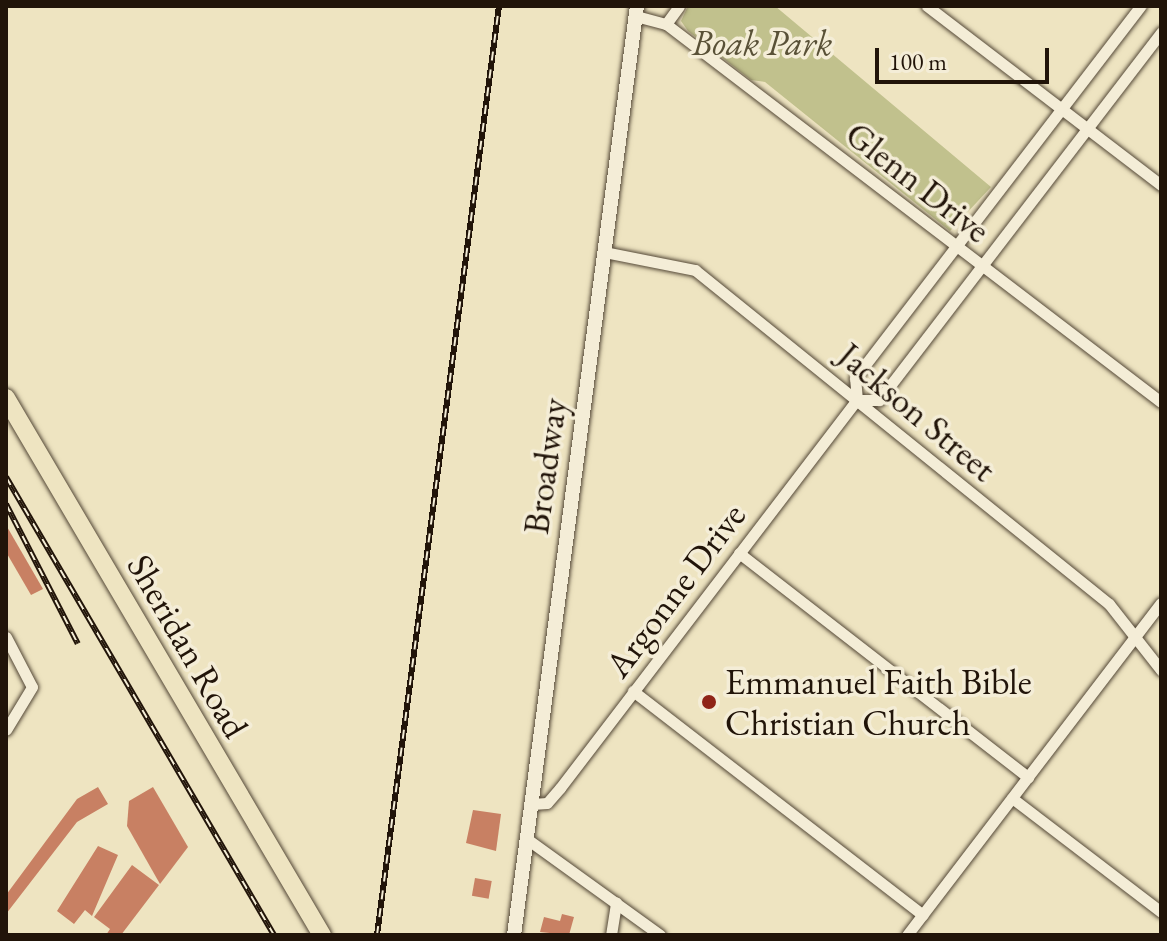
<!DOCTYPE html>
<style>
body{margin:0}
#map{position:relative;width:1167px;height:941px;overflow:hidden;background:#eee4c1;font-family:"EB Garamond",serif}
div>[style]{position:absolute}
.green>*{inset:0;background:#c1c18d}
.building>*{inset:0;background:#c88063;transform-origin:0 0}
.roads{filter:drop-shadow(0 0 2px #544837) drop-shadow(0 0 2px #544837)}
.minor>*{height:11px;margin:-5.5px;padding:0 5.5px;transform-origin:5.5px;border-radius:5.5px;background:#f4edd7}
.tertiary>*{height:14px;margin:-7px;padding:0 7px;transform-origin:7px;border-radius:7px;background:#f4edd7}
.trunk>*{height:18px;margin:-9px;padding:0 9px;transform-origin:9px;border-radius:9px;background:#eee4c1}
.rail>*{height:6px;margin-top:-3px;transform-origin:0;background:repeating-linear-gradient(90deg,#f4edd7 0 9px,#211409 0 18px);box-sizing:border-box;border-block:2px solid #211409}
.dots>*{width:22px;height:22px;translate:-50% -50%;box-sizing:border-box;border:4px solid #f4edd7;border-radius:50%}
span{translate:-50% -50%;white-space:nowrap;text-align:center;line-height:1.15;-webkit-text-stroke:7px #f4edd7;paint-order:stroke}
.park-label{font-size:36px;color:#595137;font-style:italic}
.street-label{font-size:36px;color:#211409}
.poi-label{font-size:36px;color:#211409}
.left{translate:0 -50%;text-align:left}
.frame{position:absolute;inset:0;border:8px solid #211409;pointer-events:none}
.scale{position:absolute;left:875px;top:48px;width:174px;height:36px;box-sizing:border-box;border:4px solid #211409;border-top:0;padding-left:10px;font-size:24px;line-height:28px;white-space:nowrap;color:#211409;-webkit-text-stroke:6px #f4edd7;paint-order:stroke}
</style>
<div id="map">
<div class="green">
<i style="clip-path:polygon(688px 6px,775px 6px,991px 187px,950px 231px,765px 82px,751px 80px,688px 31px,681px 21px)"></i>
</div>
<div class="building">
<i style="clip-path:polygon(6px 525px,43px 589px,31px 595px,6px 552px)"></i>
<i style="clip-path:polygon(98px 787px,108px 804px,77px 822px,6px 914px,6px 895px,77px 799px)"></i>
<i style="clip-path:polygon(153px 787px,188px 847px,160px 884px,127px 826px,129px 801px)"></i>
<i style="clip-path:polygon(473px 810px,501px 814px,496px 851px,466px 843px)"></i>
<i style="clip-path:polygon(98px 846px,118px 855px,92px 916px,85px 910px,74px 924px,57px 911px)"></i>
<i style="clip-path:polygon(132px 865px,159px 885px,121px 935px,106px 935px,110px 929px,94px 917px)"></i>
<i style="left:475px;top:878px;width:17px;height:18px;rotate:10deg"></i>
<i style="clip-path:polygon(562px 914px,574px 917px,569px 935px,540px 932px,544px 917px,560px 921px)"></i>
</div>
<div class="roads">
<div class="minor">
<i style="left:927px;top:6px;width:295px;rotate:37.4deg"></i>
<i style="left:636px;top:16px;width:31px;rotate:15deg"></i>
<i style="left:666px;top:24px;width:623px;rotate:37.37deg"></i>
<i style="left:666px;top:24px;width:22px;rotate:-54deg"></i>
<i style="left:604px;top:252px;width:93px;rotate:11.2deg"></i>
<i style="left:695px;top:270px;width:532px;rotate:38.9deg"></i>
<i style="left:1109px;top:604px;width:84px;rotate:51.8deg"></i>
<i style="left:857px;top:400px;width:22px"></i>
<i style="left:879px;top:400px;width:464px;rotate:-52.5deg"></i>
<i style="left:739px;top:553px;width:366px;rotate:37.8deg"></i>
<i style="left:6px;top:637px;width:56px;rotate:62.5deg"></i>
<i style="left:32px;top:687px;width:50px;rotate:121.2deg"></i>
<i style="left:633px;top:691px;width:366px;rotate:37.7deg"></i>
<i style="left:1012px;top:798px;width:188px;rotate:37.4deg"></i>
<i style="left:532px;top:804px;width:15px;rotate:-4deg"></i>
<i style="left:547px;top:803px;width:20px;rotate:-49deg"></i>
<i style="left:560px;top:788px;width:489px;rotate:-52.6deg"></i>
<i style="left:857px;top:400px;width:22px;rotate:-95deg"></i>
<i style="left:855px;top:378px;width:469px;rotate:-52.5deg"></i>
<i style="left:527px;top:839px;width:164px;rotate:35.8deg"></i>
<i style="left:611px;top:935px;width:33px;rotate:-81deg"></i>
<i style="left:907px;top:935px;width:418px;rotate:-52.6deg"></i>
</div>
<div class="tertiary">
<i style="left:514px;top:935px;width:937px;rotate:-82.46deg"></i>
</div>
<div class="trunk">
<i style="left:6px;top:398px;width:623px;rotate:59.53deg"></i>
</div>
</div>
<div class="rail">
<i style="left:6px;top:477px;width:531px;rotate:59.67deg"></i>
<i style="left:6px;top:504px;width:157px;rotate:62.8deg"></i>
<i style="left:377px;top:935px;width:937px;rotate:-82.52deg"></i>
</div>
<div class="dots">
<i style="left:709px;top:702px;background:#8f2418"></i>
</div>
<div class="park-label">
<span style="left:762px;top:43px">Boak Park</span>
</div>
<div class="street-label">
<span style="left:918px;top:182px;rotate:38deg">Glenn Drive</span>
<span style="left:917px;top:412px;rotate:40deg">Jackson Street</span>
<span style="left:545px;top:466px;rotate:-82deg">Broadway</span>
<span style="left:675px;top:590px;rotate:-53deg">Argonne Drive</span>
<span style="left:188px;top:646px;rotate:60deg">Sheridan Road</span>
</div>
<div class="poi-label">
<span class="left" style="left:725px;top:702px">Emmanuel Faith Bible<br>Christian Church</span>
</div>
<div class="frame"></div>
<div class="scale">100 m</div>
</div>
